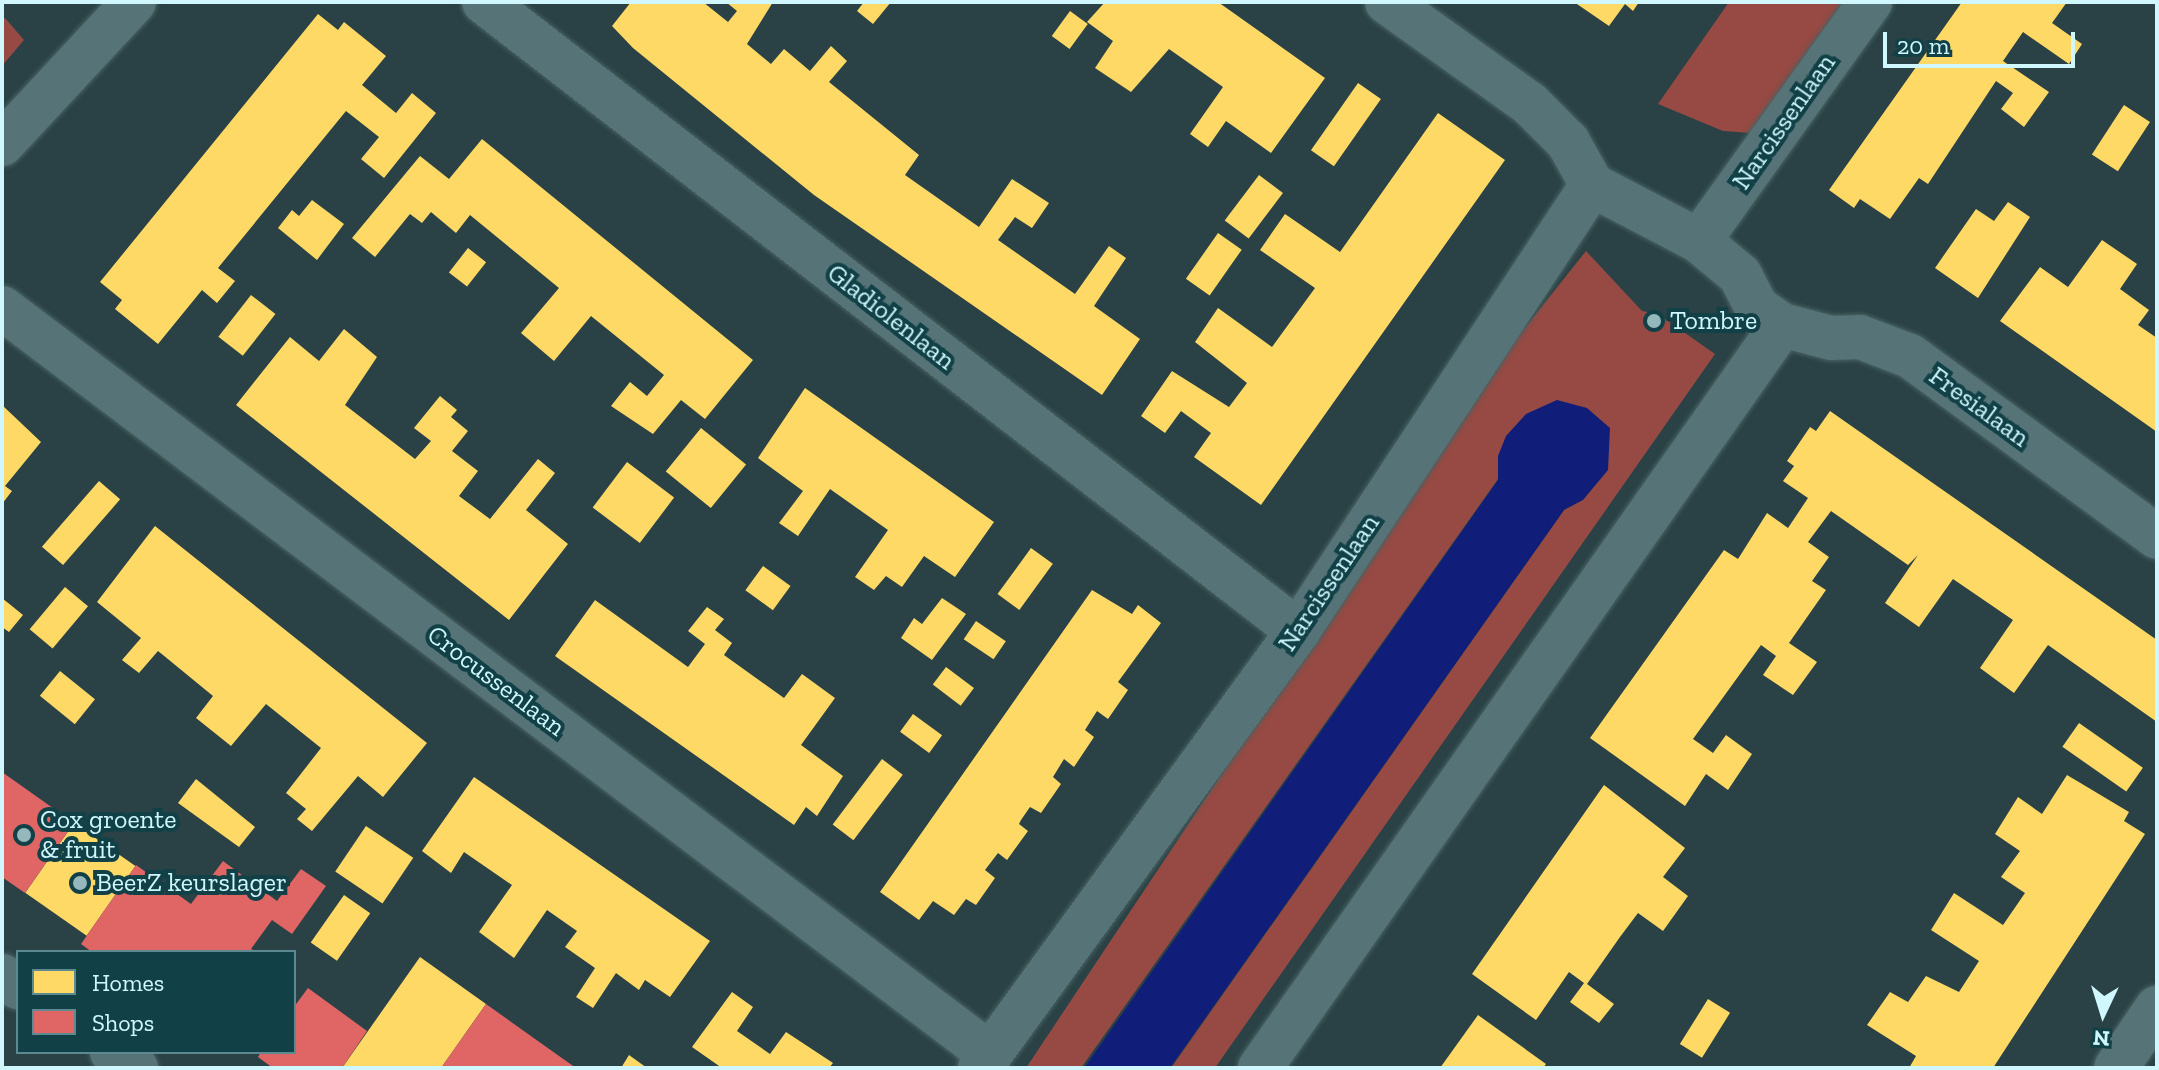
<!DOCTYPE html>
<style>
body{margin:0}
#map{position:relative;width:2159px;height:1070px;overflow:hidden;background:#2a4245;font-family:"Zilla Slab",serif}
div>[style]{position:absolute}
.green>*{inset:0;background:#964a43}
.water>*{inset:0;background:#101e7a}
.homes>*{inset:0;background:#ffd966;transform-origin:0 0}
.shops>*{inset:0;background:#e06666}
.roads{filter:drop-shadow(0 0 2px #486163) drop-shadow(0 0 2px #486163)}
.street>*{height:44px;margin:-22px;padding:0 22px;transform-origin:22px;border-radius:22px;background:#567377}
.secondary>*{height:44px;margin:-22px;padding:0 22px;transform-origin:22px;border-radius:22px;background:#567377}
.dots>*{width:22px;height:22px;translate:-50% -50%;box-sizing:border-box;border:4px solid #114147;border-radius:50%}
span{translate:-50% -50%;white-space:nowrap;text-align:center;line-height:1.15;-webkit-text-stroke:8px #114147;paint-order:stroke}
.street-label{font-size:26px;color:#cff7fd}
.poi-label{font-size:26px;color:#cff7fd}
.left{translate:0 -50%;text-align:left}
.frame{position:absolute;inset:0;border:4px solid #cff7fd;pointer-events:none}
.legend{position:absolute;left:16px;top:950px;width:280px;height:104px;box-sizing:border-box;background:#114147;border:2px solid #5d8a90;margin:0;padding:10px 14px;list-style:none;font-size:24px;color:#cff7fd}
.legend li{display:flex;align-items:center;gap:16px;height:40px}
.legend b{width:40px;border:2px solid #5d8a90}
.north{position:absolute;left:2063px;top:974px;width:80px;height:80px;-webkit-text-stroke:6px #114147;paint-order:stroke;rotate:184deg;font-size:22px;font-weight:700;line-height:32px;text-align:center;color:#cff7fd}
.north::after{content:'';display:block;margin:auto;width:28px;height:36px;background:#cff7fd;clip-path:polygon(50% 0,100% 100%,50% 72%,0 100%)}
.scale{position:absolute;left:1883px;top:32px;width:192px;height:36px;box-sizing:border-box;border:4px solid #cff7fd;border-top:0;padding-left:10px;font-size:24px;line-height:28px;white-space:nowrap;color:#cff7fd;-webkit-text-stroke:6px #114147;paint-order:stroke}
</style>
<div id="map">
<div class="green">
<i style="clip-path:polygon(1729px 2px,1843px 2px,1751px 133px,1723px 131px,1658px 104px)"></i>
<i style="clip-path:polygon(5px 18px,24px 40px,2px 66px,2px 20px)"></i>
<i style="clip-path:polygon(1586px 251px,1642px 311px,1658px 314px,1715px 354px,1215px 1068px,1171px 1068px,1564px 510px,1498px 456px,1498px 479px,1081px 1068px,1026px 1068px,1487px 375px)"></i>
</div>
<div class="water">
<i style="clip-path:polygon(1557px 400px,1587px 408px,1610px 428px,1608px 470px,1583px 500px,1564px 510px,1170px 1068px,1084px 1068px,1498px 480px,1498px 456px,1506px 436px,1526px 414px)"></i>
</div>
<div class="homes">
<i style="clip-path:polygon(631px 2px,703px 2px,728px 22px,737px 11px,726px 2px,773px 2px,747px 44px,771px 64px,784px 49px,810px 71px,831px 46px,847px 61px,829px 82px,919px 155px,905px 175px,979px 227px,1012px 179px,1049px 203px,1032px 228px,1015px 217px,998px 240px,1075px 294px,1109px 246px,1126px 258px,1094px 306px,1140px 339px,1102px 395px,814px 195px,633px 48px,612px 26px)"></i>
<i style="clip-path:polygon(864px 2px,891px 2px,873px 24px,857px 11px)"></i>
<i style="clip-path:polygon(1105px 2px,1218px 2px,1325px 78px,1271px 153px,1226px 121px,1208px 147px,1190px 134px,1223px 87px,1169px 49px,1131px 92px,1095px 68px,1113px 41px,1087px 22px)"></i>
<i style="clip-path:polygon(1574px 2px,1639px 2px,1633px 11px,1625px 4px,1609px 26px)"></i>
<i style="clip-path:polygon(1962px 2px,2067px 2px,2052px 23px,2082px 44px,2069px 64px,2023px 32px,2003px 61px,2049px 92px,2024px 127px,2001px 109px,2013px 93px,1996px 81px,1928px 184px,1919px 178px,1890px 219px,1860px 199px,1854px 208px,1829px 190px)"></i>
<i style="left:1070px;top:11px;width:22px;height:31px;rotate:36deg"></i>
<i style="clip-path:polygon(318px 14px,338px 30px,344px 22px,386px 56px,362px 85px,396px 113px,412px 93px,436px 113px,384px 178px,361px 159px,379px 137px,346px 111px,218px 268px,235px 281px,217px 303px,202px 290px,158px 344px,115px 309px,122px 300px,100px 282px)"></i>
<i style="left:1358px;top:83px;width:28px;height:82px;rotate:35deg"></i>
<i style="left:2124px;top:105px;width:31px;height:59px;rotate:33deg"></i>
<i style="clip-path:polygon(1438px 113px,1505px 160px,1261px 505px,1194px 457px,1211px 433px,1181px 411px,1165px 433px,1141px 416px,1172px 371px,1229px 407px,1247px 383px,1195px 342px,1218px 308px,1272px 347px,1315px 288px,1260px 250px,1285px 214px,1340px 252px)"></i>
<i style="clip-path:polygon(482px 139px,753px 360px,705px 419px,681px 400px,653px 434px,611px 406px,630px 382px,647px 396px,664px 375px,591px 316px,554px 361px,521px 333px,559px 288px,470px 215px,456px 233px,431px 212px,422px 223px,410px 214px,375px 257px,352px 238px,420px 156px,449px 179px)"></i>
<i style="left:1259px;top:175px;width:30px;height:57px;rotate:37deg"></i>
<i style="clip-path:polygon(312px 200px,344px 224px,317px 260px,278px 228px,292px 210px,299px 216px)"></i>
<i style="clip-path:polygon(2008px 202px,2030px 217px,1978px 298px,1935px 268px,1976px 209px,1994px 221px)"></i>
<i style="left:1218px;top:233px;width:29px;height:56px;rotate:35deg"></i>
<i style="clip-path:polygon(2102px 240px,2137px 264px,2120px 289px,2149px 310px,2138px 325px,2157px 338px,2157px 432px,2000px 321px,2040px 267px,2068px 287px)"></i>
<i style="left:468px;top:248px;width:23px;height:31px;rotate:38deg"></i>
<i style="left:251px;top:295px;width:31px;height:53px;rotate:38deg"></i>
<i style="clip-path:polygon(344px 329px,377px 357px,345px 405px,415px 459px,431px 441px,414px 428px,440px 396px,457px 410px,451px 417px,468px 431px,452px 451px,478px 471px,459px 496px,490px 519px,538px 459px,555px 473px,526px 510px,568px 544px,509px 620px,236px 405px,290px 337px,319px 361px)"></i>
<i style="clip-path:polygon(805px 388px,994px 522px,955px 577px,924px 556px,902px 587px,886px 576px,874px 590px,855px 577px,888px 530px,830px 489px,798px 536px,779px 523px,803px 491px,758px 458px)"></i>
<i style="clip-path:polygon(2px 405px,41px 442px,5px 486px,12px 491px,2px 504px)"></i>
<i style="clip-path:polygon(1830px 411px,2157px 640px,2157px 722px,2048px 645px,2014px 693px,1980px 668px,2013px 620px,1953px 579px,1919px 627px,1885px 603px,1918px 555px,1908px 565px,1831px 511px,1808px 542px,1829px 557px,1812px 581px,1826px 590px,1789px 643px,1817px 662px,1793px 695px,1763px 675px,1776px 656px,1761px 645px,1693px 739px,1713px 753px,1726px 735px,1752px 754px,1728px 790px,1706px 774px,1685px 806px,1590px 738px,1724px 550px,1738px 559px,1767px 513px,1788px 528px,1808px 498px,1783px 481px,1794px 466px,1787px 461px,1810px 427px,1816px 431px)"></i>
<i style="left:701px;top:428px;width:58px;height:56px;rotate:39deg"></i>
<i style="left:627px;top:462px;width:59px;height:57px;rotate:37deg"></i>
<i style="left:99px;top:481px;width:28px;height:87px;rotate:41deg"></i>
<i style="clip-path:polygon(155px 526px,427px 743px,383px 797px,358px 776px,312px 831px,297px 819px,306px 809px,286px 793px,321px 748px,266px 704px,231px 746px,196px 718px,213px 696px,163px 655px,158px 651px,139px 673px,122px 660px,141px 638px,97px 602px)"></i>
<i style="left:1031px;top:548px;width:27px;height:57px;rotate:36deg"></i>
<i style="left:763px;top:566px;width:34px;height:30px;rotate:36deg"></i>
<i style="left:65px;top:587px;width:30px;height:55px;rotate:40deg"></i>
<i style="clip-path:polygon(1092px 590px,1132px 614px,1138px 605px,1161px 623px,1118px 682px,1128px 690px,1108px 719px,1097px 711px,1085px 730px,1094px 737px,1074px 767px,1064px 759px,1053px 777px,1061px 784px,1041px 813px,1030px 807px,1021px 820px,1019px 824px,1028px 831px,1007px 860px,998px 853px,985px 870px,995px 878px,976px 905px,966px 899px,954px 915px,933px 901px,919px 920px,880px 892px)"></i>
<i style="clip-path:polygon(2px 598px,23px 615px,9px 632px,2px 627px)"></i>
<i style="clip-path:polygon(942px 598px,966px 614px,932px 660px,901px 638px,914px 618px,922px 624px)"></i>
<i style="clip-path:polygon(595px 600px,688px 667px,705px 644px,688px 631px,707px 607px,724px 619px,715px 630px,732px 643px,724px 655px,784px 698px,802px 674px,835px 698px,801px 745px,843px 776px,817px 816px,806px 807px,794px 825px,555px 656px)"></i>
<i style="left:976px;top:621px;width:36px;height:22px;rotate:34deg"></i>
<i style="left:946px;top:667px;width:35px;height:22px;rotate:37deg"></i>
<i style="left:60px;top:671px;width:45px;height:32px;rotate:39deg"></i>
<i style="left:913px;top:714px;width:36px;height:22px;rotate:36deg"></i>
<i style="left:2079px;top:723px;width:78px;height:29px;rotate:35deg"></i>
<i style="left:882px;top:759px;width:26px;height:82px;rotate:37deg"></i>
<i style="clip-path:polygon(2067px 775px,2129px 812px,2124px 821px,2145px 834px,1993px 1068px,1909px 1068px,1916px 1056px,1867px 1025px,1890px 992px,1908px 1002px,1926px 976px,1959px 992px,1979px 961px,1931px 930px,1954px 893px,2003px 925px,2025px 893px,2001px 877px,2020px 851px,1995px 834px,2018px 797px,2042px 814px)"></i>
<i style="clip-path:polygon(474px 777px,710px 941px,670px 997px,645px 980px,639px 990px,616px 973px,593px 1008px,576px 997px,595px 968px,565px 947px,577px 931px,547px 910px,514px 958px,479px 932px,512px 885px,464px 852px,451px 873px,422px 851px)"></i>
<i style="clip-path:polygon(196px 779px,255px 827px,239px 847px,178px 803px)"></i>
<i style="clip-path:polygon(1604px 785px,1685px 848px,1663px 877px,1688px 896px,1663px 931px,1638px 913px,1620px 937px,1587px 984px,1614px 1004px,1599px 1023px,1570px 1002px,1584px 983px,1569px 972px,1536px 1020px,1472px 974px)"></i>
<i style="left:74px;top:823px;width:75px;height:85px;rotate:35deg"></i>
<i style="left:366px;top:826px;width:57px;height:55px;rotate:34deg"></i>
<i style="left:344px;top:895px;width:32px;height:58px;rotate:35deg"></i>
<i style="clip-path:polygon(420px 957px,486px 1004px,441px 1068px,342px 1068px)"></i>
<i style="clip-path:polygon(732px 992px,753px 1007px,737px 1031px,770px 1054px,786px 1032px,833px 1063px,829px 1068px,722px 1068px,692px 1047px)"></i>
<i style="left:1708px;top:999px;width:26px;height:53px;rotate:32deg"></i>
<i style="clip-path:polygon(1478px 1015px,1546px 1064px,1543px 1068px,1440px 1068px)"></i>
<i style="clip-path:polygon(629px 1055px,647px 1068px,621px 1068px)"></i>
</div>
<div class="shops">
<i style="clip-path:polygon(2px 772px,74px 823px,25px 893px,2px 877px)"></i>
<i style="clip-path:polygon(223px 861px,277px 901px,301px 869px,326px 886px,292px 934px,272px 920px,251px 949px,258px 952px,92px 952px,81px 944px,136px 865px,191px 904px)"></i>
<i style="clip-path:polygon(308px 988px,367px 1031px,342px 1068px,273px 1068px,258px 1057px,261px 1052px,294px 1052px,294px 1007px)"></i>
<i style="clip-path:polygon(486px 1004px,552px 1051px,576px 1068px,441px 1068px)"></i>
</div>
<div class="roads">
<div class="street">
<i style="left:484px;top:2px;width:1029px;rotate:37.69deg"></i>
<i style="left:1387px;top:2px;width:176px;rotate:35.5deg"></i>
<i style="left:1530px;top:104px;width:54px;rotate:45deg"></i>
<i style="left:1568px;top:142px;width:49px;rotate:60.8deg"></i>
<i style="left:2px;top:144px;width:194px;rotate:-47.1deg"></i>
<i style="left:1592px;top:185px;width:121px;rotate:27.6deg"></i>
<i style="left:1699px;top:241px;width:53px;rotate:39.7deg"></i>
<i style="left:1740px;top:275px;width:36px;rotate:63deg"></i>
<i style="left:1756px;top:307px;width:32px;rotate:35deg"></i>
<i style="left:1782px;top:325px;width:51px;rotate:14.9deg"></i>
<i style="left:1831px;top:338px;width:29px;rotate:-2deg"></i>
<i style="left:1860px;top:337px;width:53px;rotate:20.8deg"></i>
<i style="left:1910px;top:356px;width:306px;rotate:36.2deg"></i>
<i style="left:1699px;top:241px;width:294px;rotate:-54.4deg"></i>
<i style="left:2px;top:308px;width:1238px;rotate:37.06deg"></i>
<i style="left:980px;top:1068px;width:540px;rotate:-53.96deg"></i>
<i style="left:1298px;top:631px;width:534px;rotate:-56.61deg"></i>
<i style="left:1260px;top:1068px;width:908px;rotate:-54.91deg"></i>
<i style="left:2116px;top:1068px;width:73px;rotate:-55.7deg"></i>
</div>
<div class="secondary">
<i style="left:2px;top:976px;width:19px;rotate:35deg"></i>
<i style="left:112px;top:1052px;width:29px;rotate:34deg"></i>
</div>
</div>
<div class="dots">
<i style="left:1654px;top:321px;background:#95b8bd"></i>
<i style="left:24px;top:835px;background:#95b8bd"></i>
<i style="left:80px;top:883px;background:#95b8bd"></i>
</div>
<div class="street-label">
<span style="left:1784px;top:122px;rotate:-55deg">Narcissenlaan</span>
<span style="left:891px;top:317px;rotate:38deg">Gladiolenlaan</span>
<span style="left:1979px;top:407px;rotate:36deg">Fresialaan</span>
<span style="left:1329px;top:583px;rotate:-56deg">Narcissenlaan</span>
<span style="left:496px;top:681px;rotate:37deg">Crocussenlaan</span>
</div>
<div class="poi-label">
<span class="left" style="left:1670px;top:321px">Tombre</span>
<span class="left" style="left:40px;top:835px">Cox groente<br>&amp; fruit</span>
<span class="left" style="left:96px;top:883px">BeerZ keurslager</span>
</div>
<div class="frame"></div>
<ul class="legend">
<li><b style="height:22px;background:#ffd966"></b>Homes</li>
<li><b style="height:22px;background:#e06666"></b>Shops</li>
</ul>
<div class="north">N</div>
<div class="scale">20 m</div>
</div>
